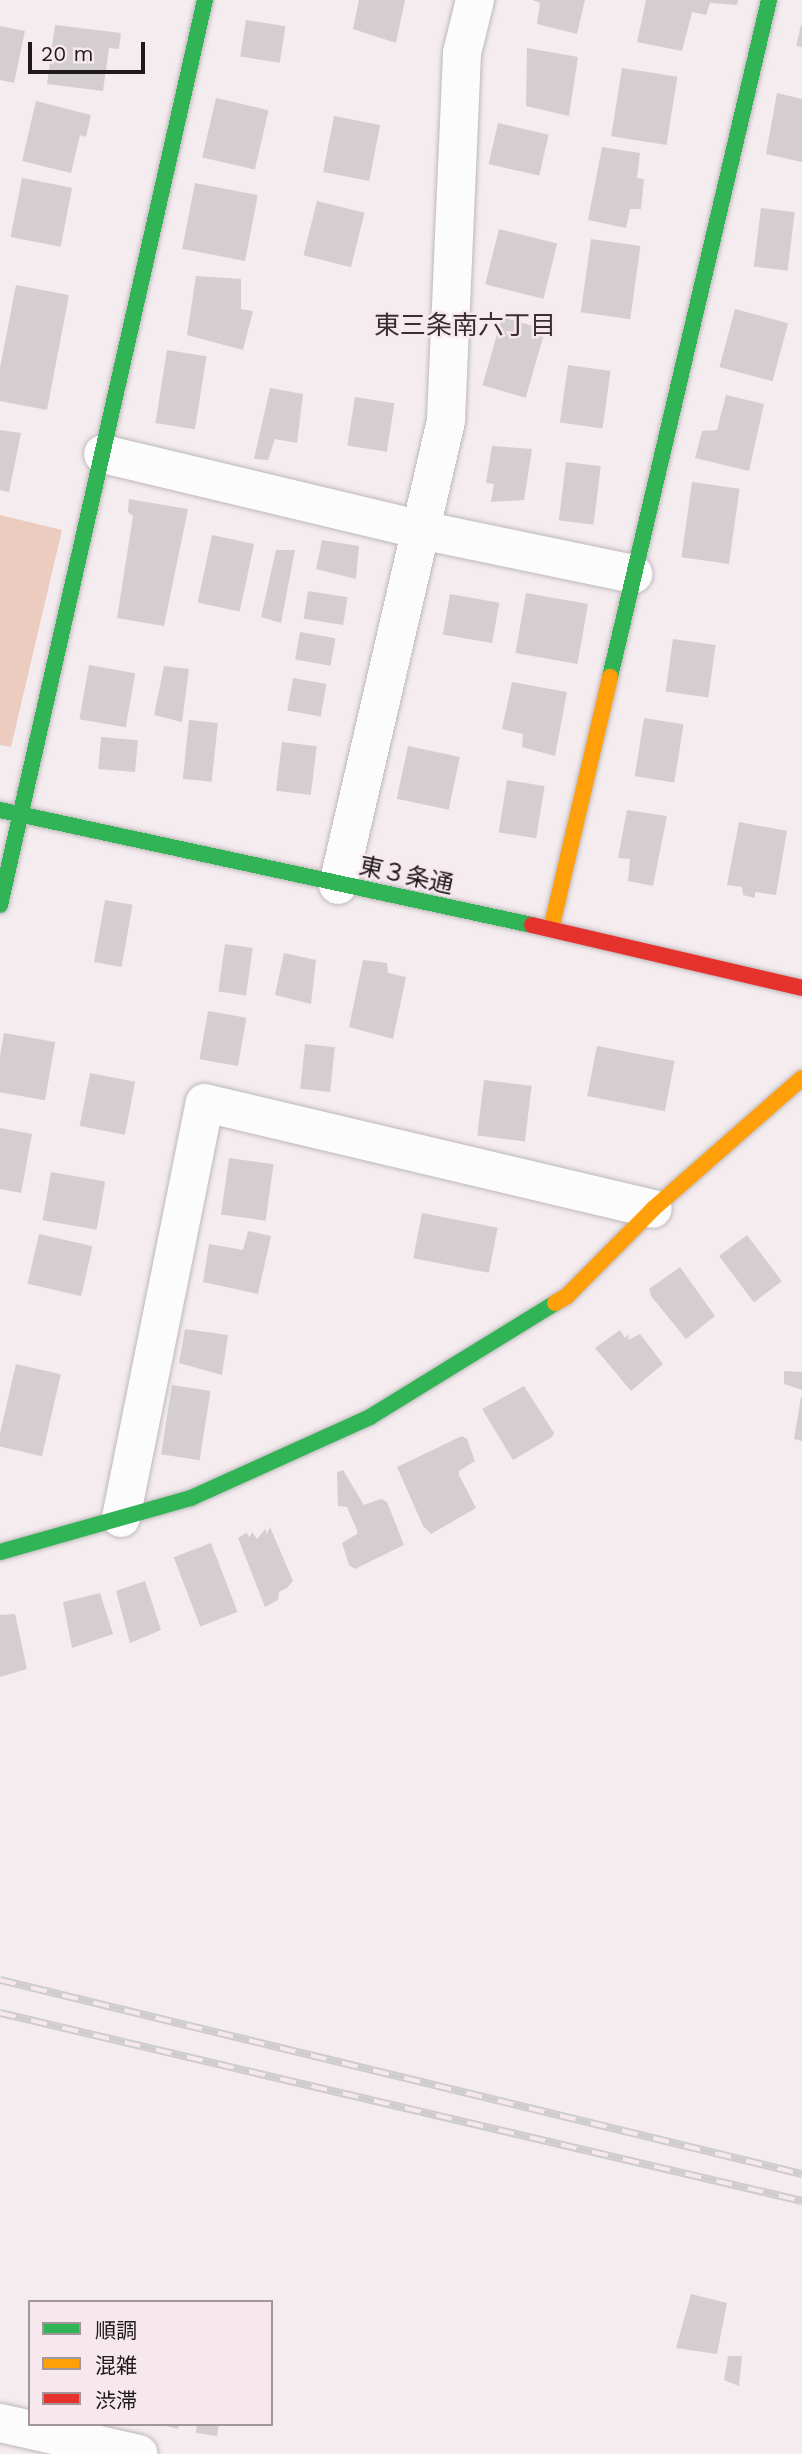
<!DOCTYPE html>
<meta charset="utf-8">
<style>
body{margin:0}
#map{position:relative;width:802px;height:2454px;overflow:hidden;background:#f4ecef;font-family:"Work Sans","Noto Sans JP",sans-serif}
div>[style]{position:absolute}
.green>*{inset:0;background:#ecccbf}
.building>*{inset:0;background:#d5ced0;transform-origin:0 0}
.roads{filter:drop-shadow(0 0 2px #beb8ba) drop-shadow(0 0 2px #beb8ba)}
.street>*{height:38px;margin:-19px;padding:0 19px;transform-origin:19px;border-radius:19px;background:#fdfcfd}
.fast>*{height:16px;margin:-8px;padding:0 8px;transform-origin:8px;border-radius:8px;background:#30b455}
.slow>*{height:16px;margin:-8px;padding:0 8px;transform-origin:8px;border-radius:8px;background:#ff9f0a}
.jam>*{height:16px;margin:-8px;padding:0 8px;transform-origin:8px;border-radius:8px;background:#e5322d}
.rail>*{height:8px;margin-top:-4px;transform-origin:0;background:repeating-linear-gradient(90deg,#f7e8ee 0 16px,#cfcccd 0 32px);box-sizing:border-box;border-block:2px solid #cfcccd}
span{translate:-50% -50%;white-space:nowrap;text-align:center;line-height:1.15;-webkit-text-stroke:5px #f7e8ee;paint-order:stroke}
.street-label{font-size:24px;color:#1f1a1d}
.neighbourhood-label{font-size:26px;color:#392e33}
.legend{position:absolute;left:28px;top:2300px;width:245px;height:126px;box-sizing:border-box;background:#f7e8ee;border:2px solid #a1969a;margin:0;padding:9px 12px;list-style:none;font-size:21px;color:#1f1a1d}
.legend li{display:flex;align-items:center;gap:14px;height:35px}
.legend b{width:35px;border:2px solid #a1969a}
.scale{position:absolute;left:28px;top:42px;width:117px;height:32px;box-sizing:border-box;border:4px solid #1f1a1d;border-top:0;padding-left:9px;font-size:21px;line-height:24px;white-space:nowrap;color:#1f1a1d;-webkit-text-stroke:5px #f7e8ee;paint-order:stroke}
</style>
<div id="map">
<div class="green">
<i style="clip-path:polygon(0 515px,62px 530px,11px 747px,0 745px)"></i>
</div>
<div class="building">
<i style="clip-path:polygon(359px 0,405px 0,396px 43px,353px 29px)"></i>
<i style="clip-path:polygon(532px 0,585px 0,577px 34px,537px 24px,540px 3px)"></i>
<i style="clip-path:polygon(646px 0,738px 0,737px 5px,710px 3px,706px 15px,692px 12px,682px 51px,637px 42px)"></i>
<i style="left:246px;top:20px;width:40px;height:37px;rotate:9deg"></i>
<i style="clip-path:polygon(55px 25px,121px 33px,119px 49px,109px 48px,103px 91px,47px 84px)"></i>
<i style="clip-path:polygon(801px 25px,802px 25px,802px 47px,796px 46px)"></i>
<i style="clip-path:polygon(0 26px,25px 31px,14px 83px,0 80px)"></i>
<i style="clip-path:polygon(527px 48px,578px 57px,569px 116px,526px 106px)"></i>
<i style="left:622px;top:68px;width:56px;height:69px;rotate:9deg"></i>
<i style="clip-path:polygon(777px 93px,802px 99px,802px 162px,766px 154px)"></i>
<i style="left:216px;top:98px;width:54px;height:61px;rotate:13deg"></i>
<i style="clip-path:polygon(36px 101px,91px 115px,86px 137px,80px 135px,71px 173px,22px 161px)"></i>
<i style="left:334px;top:116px;width:47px;height:57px;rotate:11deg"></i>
<i style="left:498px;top:123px;width:52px;height:42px;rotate:13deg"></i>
<i style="clip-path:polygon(602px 147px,640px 153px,637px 178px,644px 179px,641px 209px,630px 209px,626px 228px,588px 220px)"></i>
<i style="left:22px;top:178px;width:51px;height:60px;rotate:11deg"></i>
<i style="left:195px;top:183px;width:64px;height:67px;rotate:11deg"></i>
<i style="left:317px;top:201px;width:49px;height:56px;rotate:14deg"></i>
<i style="left:761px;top:208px;width:34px;height:59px;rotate:7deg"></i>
<i style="left:499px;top:229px;width:60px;height:57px;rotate:14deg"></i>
<i style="left:591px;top:239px;width:50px;height:74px;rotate:8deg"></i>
<i style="clip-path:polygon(196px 276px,241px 279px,241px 309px,253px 311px,243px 350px,187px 335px)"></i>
<i style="clip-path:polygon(16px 285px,69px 295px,47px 410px,0 401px,0 368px)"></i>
<i style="left:735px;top:309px;width:55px;height:60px;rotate:15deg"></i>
<i style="left:502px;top:317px;width:45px;height:71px;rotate:16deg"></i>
<i style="left:167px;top:350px;width:40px;height:74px;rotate:9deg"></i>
<i style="left:568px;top:365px;width:43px;height:58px;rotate:8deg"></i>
<i style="clip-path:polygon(270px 388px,303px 394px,297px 443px,275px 439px,268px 460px,254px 459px)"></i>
<i style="clip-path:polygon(726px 395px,764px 404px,749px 471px,695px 458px,702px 431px,717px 430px)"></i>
<i style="left:355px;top:397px;width:40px;height:49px;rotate:9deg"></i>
<i style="clip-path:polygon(0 430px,21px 433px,9px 492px,0 490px)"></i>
<i style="clip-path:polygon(492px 446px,532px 449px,524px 500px,491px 502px,494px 484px,486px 483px)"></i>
<i style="left:566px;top:462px;width:35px;height:59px;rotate:7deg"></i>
<i style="left:692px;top:482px;width:48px;height:76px;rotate:8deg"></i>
<i style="clip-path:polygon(129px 499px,188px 509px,164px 626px,117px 618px,133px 516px,128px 512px)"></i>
<i style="left:212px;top:535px;width:43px;height:69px;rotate:12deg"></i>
<i style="clip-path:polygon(322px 540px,359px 546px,356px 579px,316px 569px)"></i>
<i style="clip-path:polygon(276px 550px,295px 550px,281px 623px,261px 617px)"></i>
<i style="left:308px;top:591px;width:40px;height:28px;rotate:9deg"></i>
<i style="left:526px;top:593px;width:63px;height:61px;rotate:10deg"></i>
<i style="left:450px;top:594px;width:50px;height:41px;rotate:10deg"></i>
<i style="left:300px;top:632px;width:36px;height:28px;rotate:10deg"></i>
<i style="left:673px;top:639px;width:43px;height:53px;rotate:8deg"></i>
<i style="left:89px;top:665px;width:47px;height:55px;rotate:10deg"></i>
<i style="clip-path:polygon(164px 666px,189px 669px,182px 722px,154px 715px)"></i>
<i style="left:293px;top:678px;width:34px;height:33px;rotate:10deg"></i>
<i style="clip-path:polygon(512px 682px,567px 692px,555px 756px,522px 747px,523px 734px,502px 729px)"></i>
<i style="left:644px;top:718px;width:40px;height:59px;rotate:9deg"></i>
<i style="left:189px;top:720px;width:29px;height:59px;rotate:6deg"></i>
<i style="left:101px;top:737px;width:37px;height:32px;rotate:5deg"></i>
<i style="left:282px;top:742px;width:35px;height:49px;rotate:7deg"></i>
<i style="left:408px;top:746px;width:53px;height:54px;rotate:12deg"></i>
<i style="left:507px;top:780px;width:38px;height:53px;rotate:9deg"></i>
<i style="clip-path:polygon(627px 810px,667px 816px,653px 886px,628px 881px,630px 859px,618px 858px)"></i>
<i style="clip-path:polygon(739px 822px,787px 831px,776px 895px,755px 892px,755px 898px,743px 895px,742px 887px,727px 885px)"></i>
<i style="left:105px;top:900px;width:28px;height:63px;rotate:10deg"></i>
<i style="left:225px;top:944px;width:28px;height:48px;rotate:8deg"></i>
<i style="clip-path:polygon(284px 953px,316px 960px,311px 1004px,275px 995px)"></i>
<i style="clip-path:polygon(363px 960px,387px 963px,388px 973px,406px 977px,393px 1039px,349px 1027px)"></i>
<i style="left:208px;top:1011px;width:39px;height:49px;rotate:10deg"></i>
<i style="left:4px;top:1033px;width:52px;height:59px;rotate:10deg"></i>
<i style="left:305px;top:1044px;width:30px;height:45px;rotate:6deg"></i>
<i style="left:597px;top:1046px;width:79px;height:51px;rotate:11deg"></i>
<i style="left:90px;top:1073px;width:46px;height:54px;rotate:11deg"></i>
<i style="left:484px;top:1080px;width:48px;height:56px;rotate:7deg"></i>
<i style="clip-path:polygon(0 1128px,32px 1134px,21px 1193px,0 1189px)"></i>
<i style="left:229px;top:1158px;width:45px;height:57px;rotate:8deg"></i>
<i style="left:51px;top:1172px;width:55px;height:49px;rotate:10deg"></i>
<i style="left:422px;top:1213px;width:77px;height:46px;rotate:11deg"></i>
<i style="clip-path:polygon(248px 1231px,271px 1236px,258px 1294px,203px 1282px,209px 1244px,243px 1250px)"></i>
<i style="left:39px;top:1234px;width:55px;height:51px;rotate:13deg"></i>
<i style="left:747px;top:1235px;width:58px;height:35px;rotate:53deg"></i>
<i style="clip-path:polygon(680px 1267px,715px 1316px,686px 1339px,651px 1296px,649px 1289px)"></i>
<i style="clip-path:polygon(185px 1329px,228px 1335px,222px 1375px,179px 1363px)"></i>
<i style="clip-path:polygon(620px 1330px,625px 1338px,629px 1334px,628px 1340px,640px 1334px,663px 1364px,631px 1391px,595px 1348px)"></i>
<i style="left:16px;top:1364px;width:46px;height:84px;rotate:13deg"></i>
<i style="clip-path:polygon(784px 1371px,802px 1372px,802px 1390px,784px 1384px)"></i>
<i style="left:172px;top:1385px;width:39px;height:70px;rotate:9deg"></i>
<i style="clip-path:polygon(524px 1386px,554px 1433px,552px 1437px,513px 1460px,482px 1409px)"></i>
<i style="clip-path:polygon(801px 1397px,802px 1397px,802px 1441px,794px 1439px)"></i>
<i style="clip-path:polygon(462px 1436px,467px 1439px,475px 1461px,459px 1471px,459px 1475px,476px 1508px,431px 1534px,423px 1526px,397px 1467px)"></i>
<i style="clip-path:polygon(343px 1470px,364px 1505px,381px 1499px,387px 1502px,404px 1545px,355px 1569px,349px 1565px,342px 1543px,357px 1534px,357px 1530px,347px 1507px,338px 1506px,337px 1472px)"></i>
<i style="clip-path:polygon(270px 1527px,293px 1581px,287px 1588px,279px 1592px,278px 1600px,265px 1607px,238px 1538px,246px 1533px,250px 1537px,252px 1532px,257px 1539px,265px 1529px,267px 1534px)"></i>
<i style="left:211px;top:1543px;width:74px;height:40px;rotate:69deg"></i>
<i style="clip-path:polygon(145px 1581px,161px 1630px,130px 1643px,116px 1591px)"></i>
<i style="clip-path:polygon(100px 1593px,113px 1634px,72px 1648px,63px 1602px)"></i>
<i style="clip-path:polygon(15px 1614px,27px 1669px,0 1677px,0 1615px)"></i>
<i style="clip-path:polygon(691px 2294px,727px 2303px,717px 2354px,676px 2348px)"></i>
<i style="clip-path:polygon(728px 2356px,742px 2356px,739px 2386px,724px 2380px)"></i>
<i style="clip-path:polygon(157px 2424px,179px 2424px,178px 2429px)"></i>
<i style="clip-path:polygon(197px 2424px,219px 2424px,217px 2436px,196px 2433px)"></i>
</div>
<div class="roads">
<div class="street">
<i style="left:103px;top:454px;width:327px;rotate:13.4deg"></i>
<i style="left:421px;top:530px;width:217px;rotate:11.7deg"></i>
<i style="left:338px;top:885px;width:477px;rotate:-76.9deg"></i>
<i style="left:446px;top:420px;width:367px;rotate:-87.5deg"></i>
<i style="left:462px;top:53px;width:55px;rotate:-76.2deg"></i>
<i style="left:121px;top:1518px;width:423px;rotate:-78.6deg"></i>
<i style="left:205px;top:1103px;width:460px;rotate:13.3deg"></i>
<i style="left:0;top:2423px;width:142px;rotate:12.6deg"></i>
</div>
<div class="fast">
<i style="left:610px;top:677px;width:695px;rotate:-76.78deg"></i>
<i style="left:0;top:810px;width:544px;rotate:12.2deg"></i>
<i style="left:0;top:905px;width:928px;rotate:-77.24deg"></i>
<i style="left:0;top:1552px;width:198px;rotate:-15.8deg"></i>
<i style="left:191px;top:1498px;width:196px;rotate:-24.3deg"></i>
<i style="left:370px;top:1417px;width:217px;rotate:-31.6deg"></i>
</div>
<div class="slow">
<i style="left:551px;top:929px;width:259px;rotate:-76.8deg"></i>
<i style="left:555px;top:1303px;width:14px;rotate:-30deg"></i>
<i style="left:567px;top:1296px;width:122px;rotate:-45.3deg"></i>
<i style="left:653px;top:1209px;width:198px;rotate:-41.3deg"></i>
</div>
<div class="jam">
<i style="left:532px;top:925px;width:277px;rotate:13.1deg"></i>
</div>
</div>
<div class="rail">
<i style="left:0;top:1980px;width:825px;rotate:13.6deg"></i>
<i style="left:0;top:2013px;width:824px;rotate:13.19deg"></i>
</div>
<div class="street-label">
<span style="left:406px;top:876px;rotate:12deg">東３条通</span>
</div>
<div class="neighbourhood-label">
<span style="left:465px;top:326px">東三条南六丁目</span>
</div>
<ul class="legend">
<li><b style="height:9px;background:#30b455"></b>順調</li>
<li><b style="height:9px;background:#ff9f0a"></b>混雑</li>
<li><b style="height:9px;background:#e5322d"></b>渋滞</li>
</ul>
<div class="scale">20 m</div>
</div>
